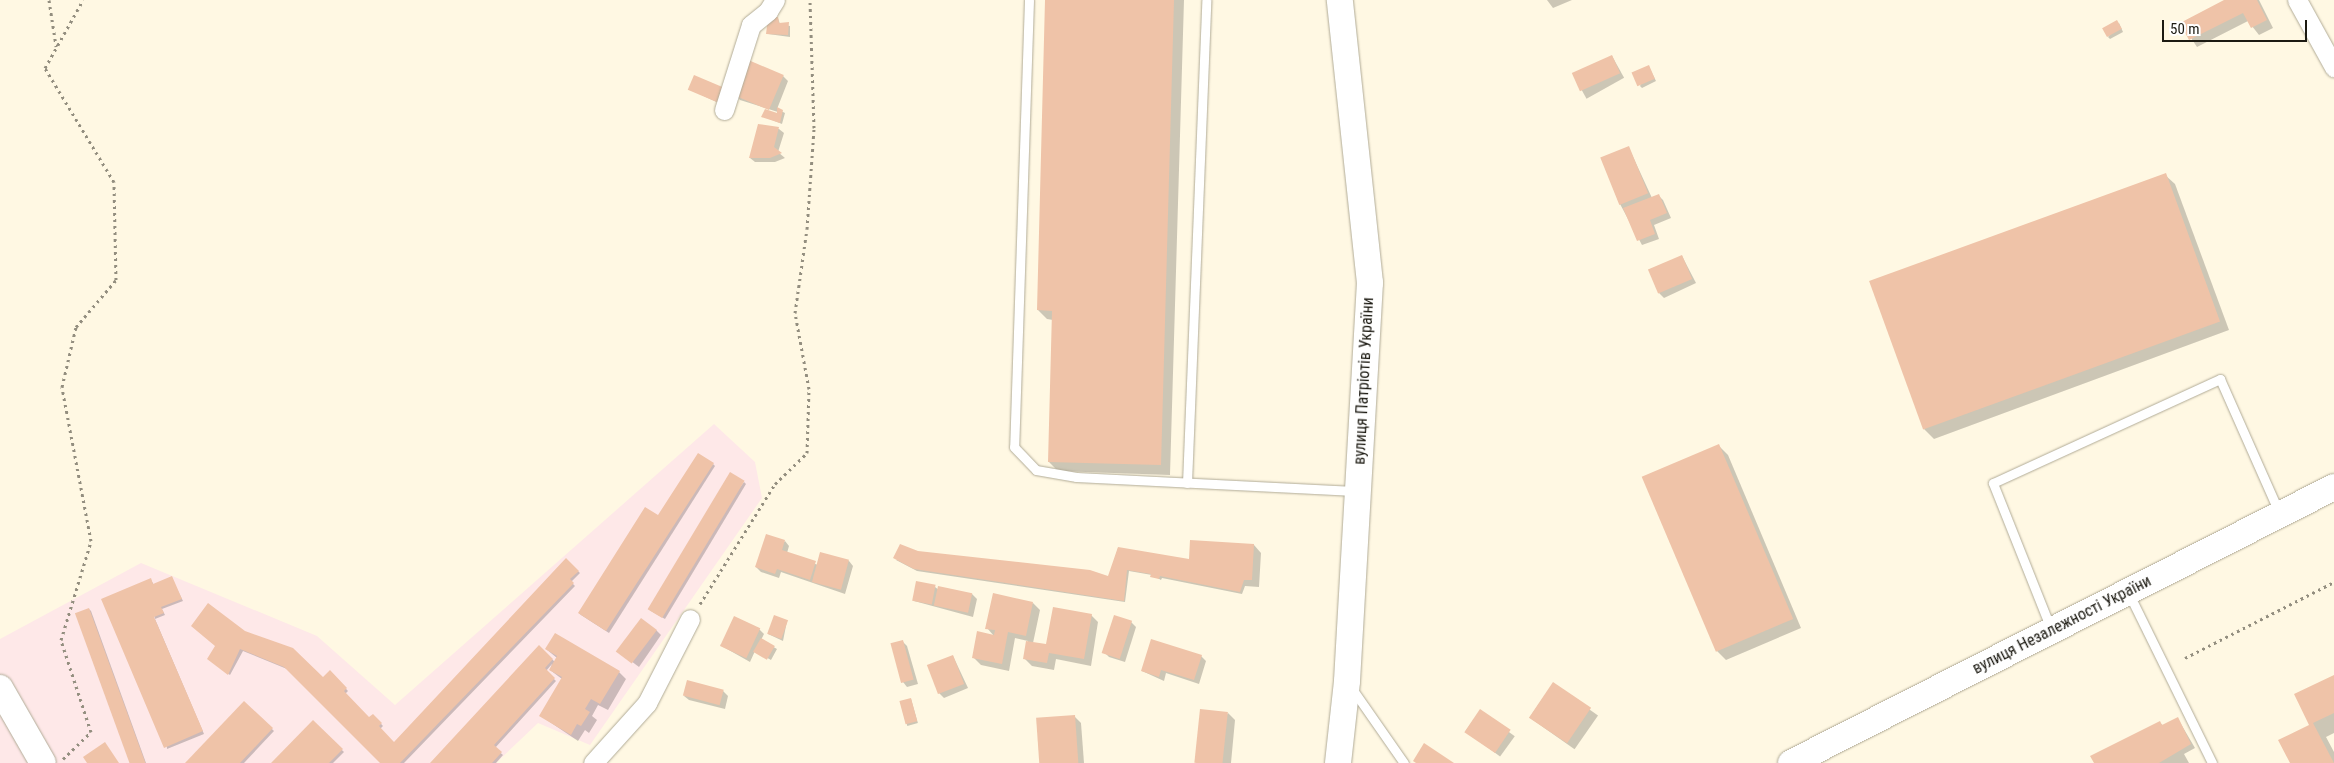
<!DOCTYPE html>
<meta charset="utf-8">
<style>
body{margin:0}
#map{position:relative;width:2334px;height:763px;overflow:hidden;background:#fff8e3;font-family:"Roboto Condensed",sans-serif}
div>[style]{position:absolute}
.industrial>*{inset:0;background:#fee8e8}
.shadow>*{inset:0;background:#0003;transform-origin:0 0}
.building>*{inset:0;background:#efc3a8;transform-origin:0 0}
.path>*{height:3px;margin-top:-1.5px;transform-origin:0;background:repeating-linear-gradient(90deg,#938e7f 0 2.5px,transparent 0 6.5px)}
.roads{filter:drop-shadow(0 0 1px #b1ab97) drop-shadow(0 0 1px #b1ab97)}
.lane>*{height:9px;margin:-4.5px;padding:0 4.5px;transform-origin:4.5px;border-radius:4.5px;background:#fff}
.street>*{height:19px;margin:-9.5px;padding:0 9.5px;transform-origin:9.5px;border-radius:9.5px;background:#fff}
.secondary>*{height:26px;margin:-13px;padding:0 13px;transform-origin:13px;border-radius:13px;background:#fff}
span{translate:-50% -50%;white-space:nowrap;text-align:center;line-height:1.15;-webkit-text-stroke:4px #fff;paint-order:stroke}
.street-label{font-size:16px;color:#1c1a12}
.scale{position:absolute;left:2162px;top:20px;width:145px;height:22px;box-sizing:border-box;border:2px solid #1c1a12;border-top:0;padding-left:6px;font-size:15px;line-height:18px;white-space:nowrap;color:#1c1a12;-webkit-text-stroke:4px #fff;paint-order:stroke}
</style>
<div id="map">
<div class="industrial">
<i style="clip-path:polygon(714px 424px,755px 462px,762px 498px,590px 745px,538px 723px,496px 763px,0 763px,0 639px,141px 563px,317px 636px,395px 705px)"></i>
</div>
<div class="shadow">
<i style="clip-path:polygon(1047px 0,1184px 0,1170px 475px,1058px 471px,1049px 462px,1053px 320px,1047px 319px,1038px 310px)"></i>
<i style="clip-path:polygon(1547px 0,1572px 0,1553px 8px)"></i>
<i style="clip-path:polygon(2227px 0,2259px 0,2273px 28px,2259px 35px,2248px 21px,2197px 47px,2181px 23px)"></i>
<i style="clip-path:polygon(778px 18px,780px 24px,790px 26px,790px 37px,768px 34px)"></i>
<i style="clip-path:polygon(2119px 23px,2123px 32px,2110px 39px,2108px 37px)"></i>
<i style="left:1612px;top:56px;width:25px;height:43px;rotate:61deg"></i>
<i style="clip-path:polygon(1649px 67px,1656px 81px,1642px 88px,1640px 86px)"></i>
<i style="clip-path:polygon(783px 76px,788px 81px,777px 109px,785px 113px,782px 124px,762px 116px,778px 115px,778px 112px,740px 100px,736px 95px)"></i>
<i style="clip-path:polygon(724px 89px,725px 106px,691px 90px)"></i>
<i style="clip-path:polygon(759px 125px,779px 129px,784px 133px,778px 152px,785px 158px,775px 162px,755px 162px,750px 158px)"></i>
<i style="clip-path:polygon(1629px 148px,1652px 198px,1658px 195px,1663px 200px,1671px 218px,1654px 225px,1659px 239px,1642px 245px,1620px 204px,1602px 159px)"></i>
<i style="clip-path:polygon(2165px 175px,2175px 184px,2229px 330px,1934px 439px,1924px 429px)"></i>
<i style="clip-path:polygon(1682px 256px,1696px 283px,1664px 298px,1659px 293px)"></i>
<i style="clip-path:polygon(1719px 446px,1728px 455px,1801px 628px,1726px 660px,1716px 650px)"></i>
<i style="clip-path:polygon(713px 464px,715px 466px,609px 633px,581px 615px,579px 613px)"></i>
<i style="clip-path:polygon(744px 482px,746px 484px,665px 619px,651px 611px,649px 609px)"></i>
<i style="clip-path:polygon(785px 541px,789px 546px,787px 553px,818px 565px,849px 561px,853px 566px,845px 594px,781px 572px,779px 578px,761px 572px,756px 567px)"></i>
<i style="clip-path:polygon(1254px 545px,1261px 553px,1259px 587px,1245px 586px,1242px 594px,1162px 578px,1161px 580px,1152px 575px,1129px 571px,1125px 602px,917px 571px,896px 560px,918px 552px,1109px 577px,1118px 548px,1188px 561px)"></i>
<i style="clip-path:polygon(566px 560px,580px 573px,571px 582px,575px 586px,404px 763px,381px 763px,287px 669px,243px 651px,230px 675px,211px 661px,245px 632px,323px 679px,330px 672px,348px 691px,345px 694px,369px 719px,373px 715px,383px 726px,380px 729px,394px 743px)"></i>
<i style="clip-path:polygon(171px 577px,183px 601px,162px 609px,165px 615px,155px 619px,204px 734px,167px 749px,151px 580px,154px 585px)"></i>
<i style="clip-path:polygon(935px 587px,939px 590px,972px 594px,977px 599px,973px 617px,914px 601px)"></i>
<i style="clip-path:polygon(1033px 603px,1040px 610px,1033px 643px,1047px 646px,1091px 615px,1098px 622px,1091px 666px,1056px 659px,1054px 670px,1032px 666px,1025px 659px,1028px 641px,1015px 638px,1009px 671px,981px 665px,973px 657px,994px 636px,987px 628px)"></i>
<i style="clip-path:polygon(89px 609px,91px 611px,146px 763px,131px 763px)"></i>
<i style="clip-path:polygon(787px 621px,783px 641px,768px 634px)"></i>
<i style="clip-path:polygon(1131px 622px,1136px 627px,1125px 662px,1109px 657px,1104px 652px)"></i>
<i style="clip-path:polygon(759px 629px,764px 634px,761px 640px,777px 649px,771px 660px,755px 651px,750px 662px,720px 645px)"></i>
<i style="clip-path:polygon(656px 630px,661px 635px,639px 667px,619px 652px)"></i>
<i style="clip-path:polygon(902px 641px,907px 646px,918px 684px,907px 687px,903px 682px)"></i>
<i style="clip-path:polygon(539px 647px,555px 662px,557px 658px,546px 649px,619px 672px,626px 679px,608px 710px,598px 705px,592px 716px,597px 720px,589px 733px,585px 730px,578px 741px,541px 716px,562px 679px,550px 670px,552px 664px,546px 671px,556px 681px,495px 748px,503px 755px,496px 763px,432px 763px)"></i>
<i style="clip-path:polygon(953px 656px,968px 688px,944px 698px,939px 693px)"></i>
<i style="clip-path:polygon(1201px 656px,1206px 661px,1199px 684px,1166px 673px,1164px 681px,1142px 671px)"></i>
<i style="clip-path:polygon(2334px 677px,2334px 733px,2326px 737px,2334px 752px,2334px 763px,2291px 763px)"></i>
<i style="left:1553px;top:684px;width:55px;height:41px;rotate:35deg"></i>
<i style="clip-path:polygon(723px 691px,728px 696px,725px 709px,689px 700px,684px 696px)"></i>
<i style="left:911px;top:699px;width:25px;height:11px;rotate:74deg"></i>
<i style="clip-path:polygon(244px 702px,274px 731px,244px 763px,187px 763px)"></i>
<i style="left:1480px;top:711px;width:43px;height:25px;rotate:36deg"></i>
<i style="clip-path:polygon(1228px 713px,1235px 720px,1231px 763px,1196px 763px)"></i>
<i style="clip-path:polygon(1074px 716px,1081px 723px,1084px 763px,1040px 763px)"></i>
<i style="clip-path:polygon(2178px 719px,2195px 748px,2184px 754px,2189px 763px,2095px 763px,2160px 723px,2164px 726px)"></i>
<i style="clip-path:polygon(313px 722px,344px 752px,333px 763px,273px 763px)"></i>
</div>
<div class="building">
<i style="clip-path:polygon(1045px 0,1174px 0,1161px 465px,1048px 462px,1052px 311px,1037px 310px)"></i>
<i style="clip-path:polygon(2224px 0,2257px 0,2267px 20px,2251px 28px,2243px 13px,2189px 40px,2180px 23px)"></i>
<i style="clip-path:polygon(778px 17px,779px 23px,789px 22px,788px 35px,766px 34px,768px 18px)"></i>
<i style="left:2117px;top:20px;width:10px;height:17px;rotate:61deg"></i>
<i style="left:1612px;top:55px;width:20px;height:44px;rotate:66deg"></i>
<i style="left:746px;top:59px;width:41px;height:38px;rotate:23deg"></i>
<i style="left:1649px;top:65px;width:15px;height:19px;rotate:67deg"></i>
<i style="left:694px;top:75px;width:34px;height:16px;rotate:23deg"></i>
<i style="clip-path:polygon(777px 107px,783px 110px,780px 123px,761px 117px,765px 109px,777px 113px)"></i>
<i style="clip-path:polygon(758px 124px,779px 127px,774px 147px,782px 153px,770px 158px,749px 158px)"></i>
<i style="left:1629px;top:146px;width:51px;height:31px;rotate:68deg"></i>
<i style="left:2166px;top:173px;width:158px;height:316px;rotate:70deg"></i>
<i style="clip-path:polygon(1659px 194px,1667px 213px,1650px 220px,1655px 234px,1637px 241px,1623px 208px)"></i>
<i style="left:1682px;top:255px;width:26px;height:37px;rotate:67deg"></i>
<i style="left:1719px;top:444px;width:190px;height:84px;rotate:67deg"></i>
<i style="clip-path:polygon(698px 453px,714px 463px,606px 631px,578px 613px,645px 507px,658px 515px)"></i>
<i style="left:730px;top:472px;width:17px;height:160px;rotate:31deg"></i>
<i style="clip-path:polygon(766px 534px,785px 540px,782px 550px,816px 561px,810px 580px,777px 569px,775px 574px,755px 567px)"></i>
<i style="clip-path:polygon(1190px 540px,1254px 544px,1252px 580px,1244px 580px,1240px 592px,1160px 576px,1159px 579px,1150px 577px,1151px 574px,1127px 570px,1124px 601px,914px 569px,893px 558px,900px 544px,918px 551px,1090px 570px,1108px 576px,1118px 547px,1189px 559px)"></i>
<i style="left:820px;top:552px;width:30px;height:31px;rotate:15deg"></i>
<i style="clip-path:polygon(566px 558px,579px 571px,570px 579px,574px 583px,400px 763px,380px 763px,284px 667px,240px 649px,228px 675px,207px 659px,215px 646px,191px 626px,208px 603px,245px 631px,293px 648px,323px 677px,330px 670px,347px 688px,344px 691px,369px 717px,373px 714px,382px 723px,379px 726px,394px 742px)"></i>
<i style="clip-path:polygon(172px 576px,182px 599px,161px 607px,164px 613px,154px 617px,203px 731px,164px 748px,101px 599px,151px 578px,153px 584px)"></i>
<i style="left:916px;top:581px;width:20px;height:20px;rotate:11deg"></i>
<i style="left:938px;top:586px;width:35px;height:20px;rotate:12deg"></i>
<i style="clip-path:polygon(993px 593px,1033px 602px,1026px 636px,1008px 632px,1002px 664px,972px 658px,977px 631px,994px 635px,995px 630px,985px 629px)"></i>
<i style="clip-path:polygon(1053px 607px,1092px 614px,1084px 659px,1049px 653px,1047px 663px,1023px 659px,1026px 641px,1046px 644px)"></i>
<i style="left:89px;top:608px;width:165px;height:15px;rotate:70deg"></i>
<i style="left:774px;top:615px;width:15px;height:20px;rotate:20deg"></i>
<i style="left:1114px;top:615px;width:19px;height:40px;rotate:18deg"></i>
<i style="left:734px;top:616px;width:29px;height:33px;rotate:25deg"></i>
<i style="left:641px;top:618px;width:20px;height:42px;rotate:37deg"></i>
<i style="clip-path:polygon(555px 633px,620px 671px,600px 704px,591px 699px,585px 709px,590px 712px,581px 726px,577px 724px,571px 735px,539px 716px,562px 677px,549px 670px,557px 656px,545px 649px)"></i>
<i style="left:761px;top:638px;width:16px;height:16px;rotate:30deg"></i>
<i style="clip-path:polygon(1151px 639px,1202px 655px,1194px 680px,1161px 670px,1159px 677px,1141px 671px)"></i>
<i style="left:903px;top:640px;width:41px;height:13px;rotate:75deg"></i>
<i style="clip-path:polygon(539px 645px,553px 659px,545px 668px,555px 678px,494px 745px,502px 752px,492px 763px,430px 763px)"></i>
<i style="left:953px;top:655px;width:31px;height:28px;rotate:69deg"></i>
<i style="clip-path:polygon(2334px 675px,2334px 713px,2313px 723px,2334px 763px,2290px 763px,2278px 740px,2309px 725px,2294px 694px)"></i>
<i style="left:687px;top:680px;width:38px;height:16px;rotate:15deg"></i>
<i style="left:1553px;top:682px;width:46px;height:43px;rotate:34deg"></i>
<i style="left:911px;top:698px;width:24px;height:12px;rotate:75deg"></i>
<i style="clip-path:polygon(244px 701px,273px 728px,240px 763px,185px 763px)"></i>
<i style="left:1200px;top:709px;width:28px;height:54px;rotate:6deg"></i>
<i style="left:1480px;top:709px;width:37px;height:28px;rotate:34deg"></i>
<i style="left:1075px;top:715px;width:48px;height:39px;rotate:86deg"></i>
<i style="clip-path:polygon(2178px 717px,2191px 744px,2159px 763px,2094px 763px,2090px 756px,2160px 721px,2162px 725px)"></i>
<i style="clip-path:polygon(313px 720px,343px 749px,329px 763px,271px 763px)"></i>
<i style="clip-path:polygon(105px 742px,119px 763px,87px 763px,83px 757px)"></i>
<i style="clip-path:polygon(1424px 743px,1454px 763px,1416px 763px,1413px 761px)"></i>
</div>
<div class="path">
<i style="left:49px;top:0;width:47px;rotate:81.3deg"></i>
<i style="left:700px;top:604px;width:142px;rotate:-58deg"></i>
<i style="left:775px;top:484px;width:45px;rotate:-44.1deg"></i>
<i style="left:807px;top:453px;width:64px;rotate:-88.2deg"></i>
<i style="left:809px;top:389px;width:77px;rotate:-100.4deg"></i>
<i style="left:795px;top:313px;width:85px;rotate:-81.9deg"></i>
<i style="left:807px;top:229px;width:101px;rotate:-86deg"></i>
<i style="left:814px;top:128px;width:128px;rotate:-91.8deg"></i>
<i style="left:2185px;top:658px;width:167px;rotate:-27deg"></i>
<i style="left:63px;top:759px;width:39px;rotate:-44deg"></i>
<i style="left:91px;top:732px;width:97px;rotate:-108.1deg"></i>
<i style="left:61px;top:640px;width:103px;rotate:-73.1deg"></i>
<i style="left:91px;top:541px;width:157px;rotate:-100.7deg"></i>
<i style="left:62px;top:387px;width:62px;rotate:-76.9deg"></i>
<i style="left:76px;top:327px;width:62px;rotate:-49.6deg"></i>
<i style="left:116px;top:280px;width:98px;rotate:-91.2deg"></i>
<i style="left:114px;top:182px;width:133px;rotate:-121.2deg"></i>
<i style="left:45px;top:68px;width:78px;rotate:-60.8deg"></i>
</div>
<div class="roads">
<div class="lane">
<i style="left:1029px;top:0;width:447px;rotate:91.9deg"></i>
<i style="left:1014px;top:447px;width:32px;rotate:46deg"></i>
<i style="left:1036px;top:470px;width:41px;rotate:9.9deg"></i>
<i style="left:1076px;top:477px;width:279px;rotate:2.9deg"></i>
<i style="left:1187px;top:483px;width:483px;rotate:-87.7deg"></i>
<i style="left:2129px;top:594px;width:188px;rotate:63.8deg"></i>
<i style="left:2051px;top:629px;width:157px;rotate:-111.7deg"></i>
<i style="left:1993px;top:483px;width:250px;rotate:-24.6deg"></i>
<i style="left:2220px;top:379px;width:145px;rotate:66.1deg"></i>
<i style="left:1353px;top:690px;width:89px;rotate:55.1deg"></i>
</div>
<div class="street">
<i style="left:2297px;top:0;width:77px;rotate:61.1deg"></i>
<i style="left:724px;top:110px;width:89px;rotate:-72.4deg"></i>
<i style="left:751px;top:25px;width:22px;rotate:-39deg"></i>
<i style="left:768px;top:11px;width:13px;rotate:-58deg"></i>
<i style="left:593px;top:763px;width:81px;rotate:-48deg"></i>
<i style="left:647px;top:703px;width:94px;rotate:-62.9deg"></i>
</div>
<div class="secondary">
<i style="left:0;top:688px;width:86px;rotate:60.2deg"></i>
<i style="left:1338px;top:763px;width:82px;rotate:-83.7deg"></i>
<i style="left:1347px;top:681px;width:399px;rotate:-86.7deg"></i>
<i style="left:1370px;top:283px;width:285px;rotate:-96.1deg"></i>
<i style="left:1791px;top:763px;width:609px;rotate:-26.94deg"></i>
</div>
</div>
<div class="street-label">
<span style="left:1364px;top:381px;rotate:-87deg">вулиця Патріотів України</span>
<span style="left:2062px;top:625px;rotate:-27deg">вулиця Незалежності України</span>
</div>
<div class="scale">50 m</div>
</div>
